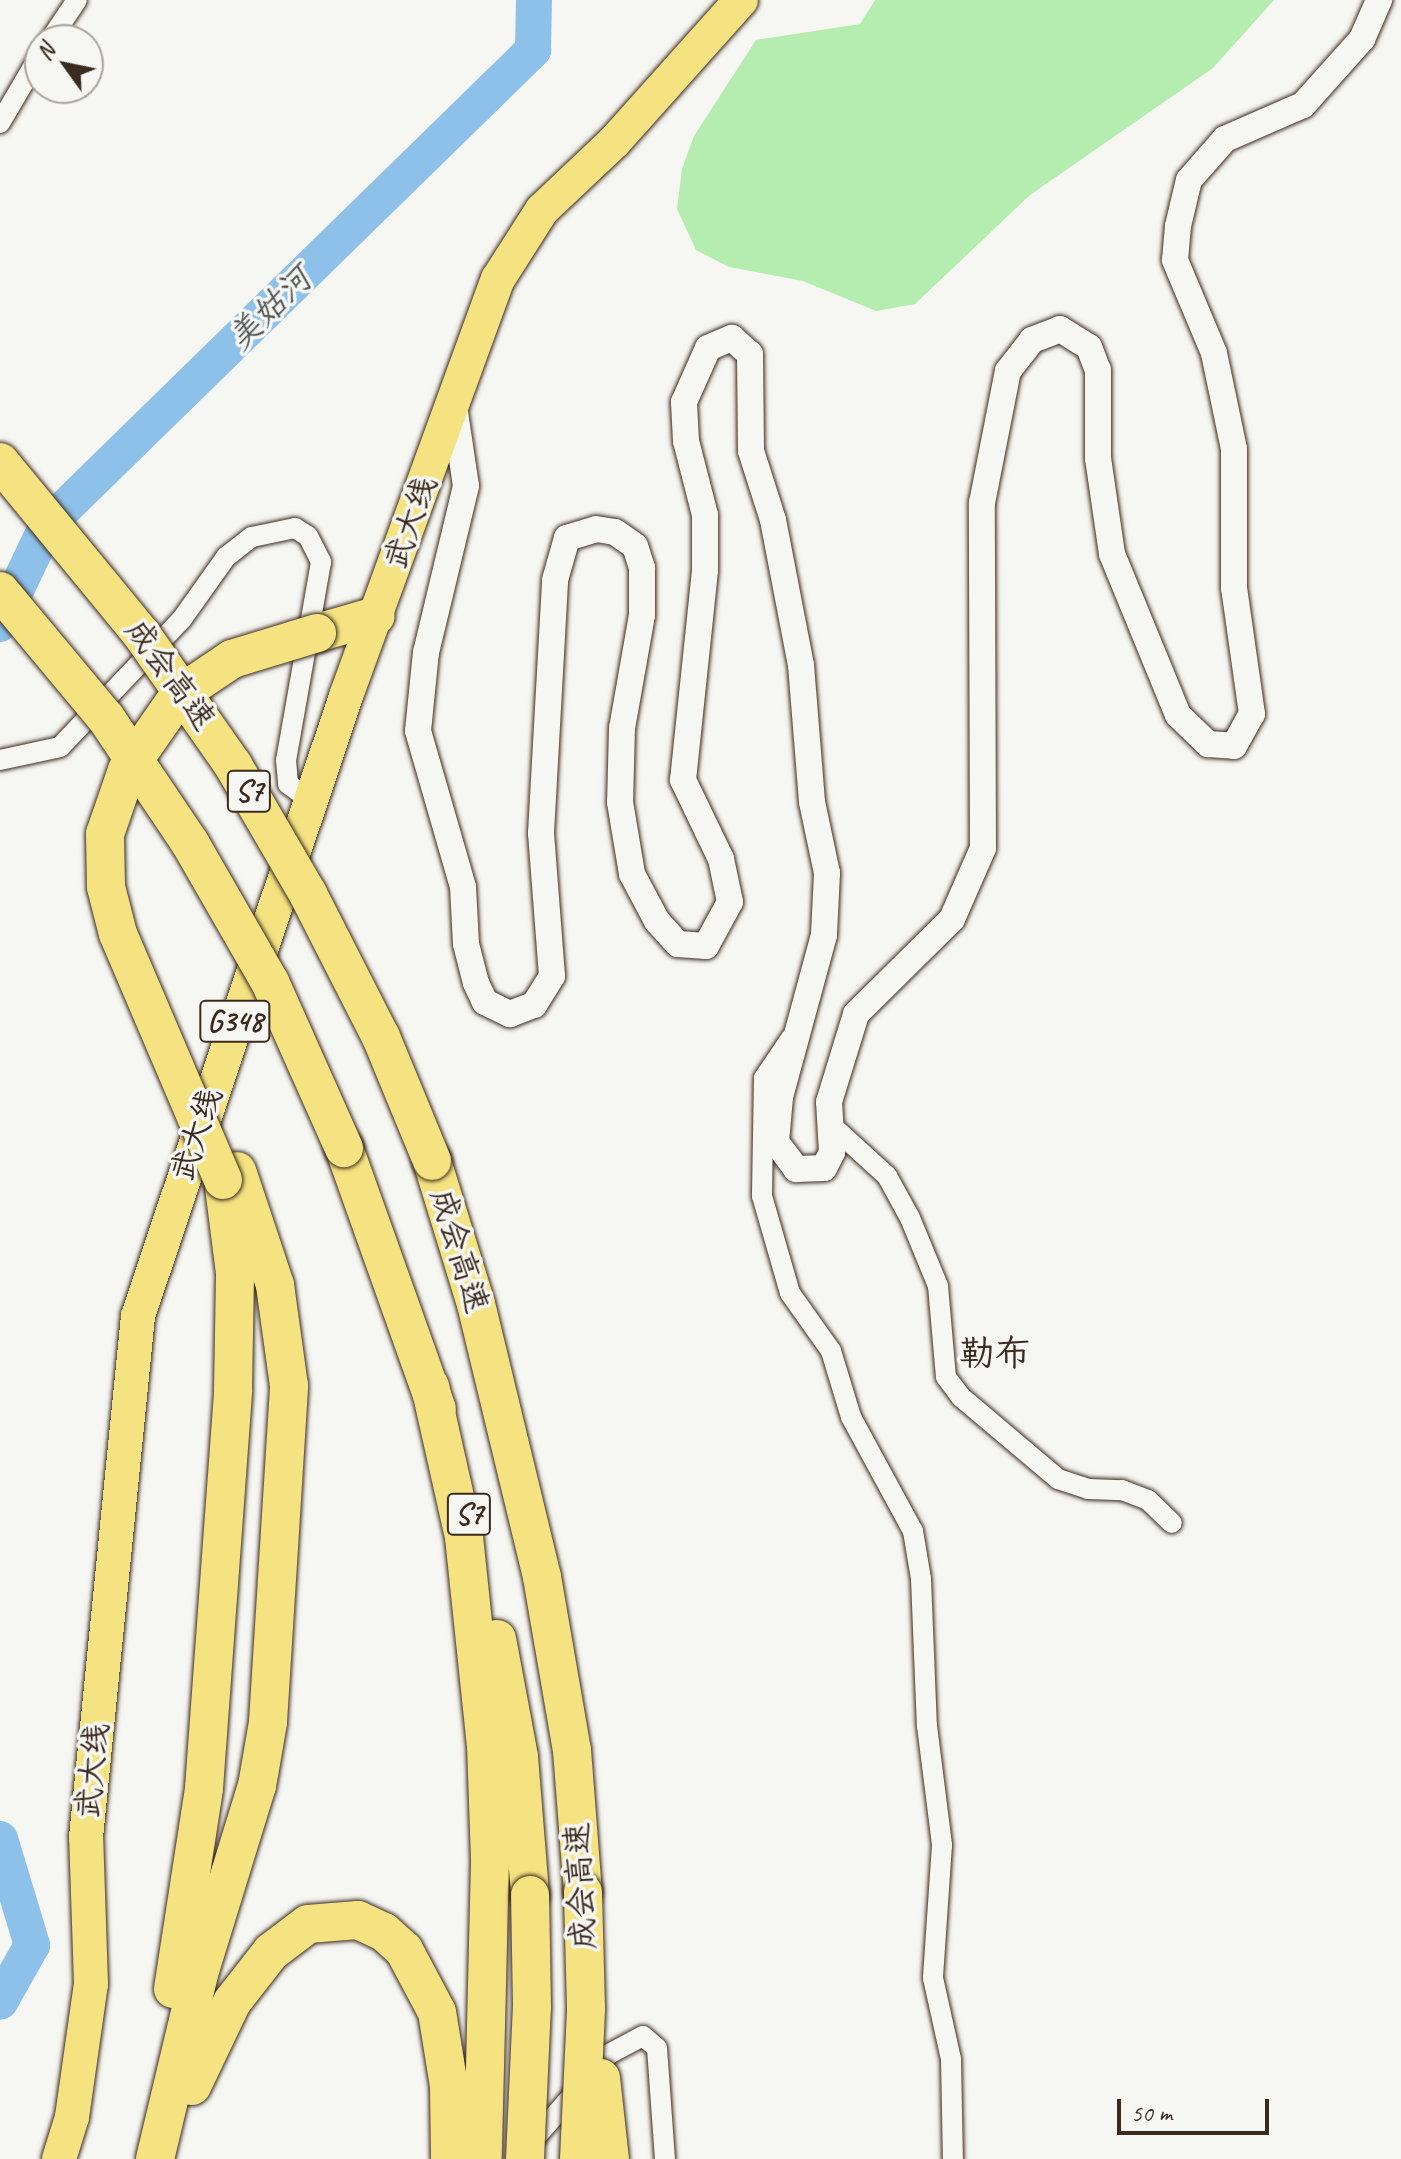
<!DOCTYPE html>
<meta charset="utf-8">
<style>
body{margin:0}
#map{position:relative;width:1401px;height:2159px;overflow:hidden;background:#f6f6f2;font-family:Caveat,"LXGW WenKai TC",sans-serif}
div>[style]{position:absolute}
.green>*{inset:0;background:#b5ecaf}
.river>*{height:36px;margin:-18px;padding:0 18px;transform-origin:18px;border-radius:18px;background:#8dc1ea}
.roads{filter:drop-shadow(0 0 2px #3b2a1e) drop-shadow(0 0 2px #3b2a1e)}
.minor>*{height:20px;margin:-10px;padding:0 10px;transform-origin:10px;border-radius:10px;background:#f6f6f2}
.tertiary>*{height:26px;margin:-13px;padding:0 13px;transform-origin:13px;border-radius:13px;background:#f6f6f2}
.trunk>*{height:34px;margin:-17px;padding:0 17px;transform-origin:17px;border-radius:17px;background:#f5e382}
.motorway>*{height:38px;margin:-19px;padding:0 19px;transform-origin:19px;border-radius:19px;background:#f5e382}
.bridges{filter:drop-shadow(0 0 2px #3b2a1e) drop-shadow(0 0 2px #3b2a1e)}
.motorway-bridge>*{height:38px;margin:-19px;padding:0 19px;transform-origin:19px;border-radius:19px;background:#f5e382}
span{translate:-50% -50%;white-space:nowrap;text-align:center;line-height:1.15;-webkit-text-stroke:7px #f6f6f2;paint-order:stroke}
.shield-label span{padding:2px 6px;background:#f6f6f2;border:2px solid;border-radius:6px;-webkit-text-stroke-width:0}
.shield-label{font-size:30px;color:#3b2a1e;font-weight:700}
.street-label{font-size:32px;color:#3b2a1e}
.water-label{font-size:34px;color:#54575b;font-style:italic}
.quarter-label{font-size:36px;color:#3b2a1e}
.north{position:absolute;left:24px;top:24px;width:80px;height:80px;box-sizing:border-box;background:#f6f6f2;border:2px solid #aba49d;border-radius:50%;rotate:303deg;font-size:22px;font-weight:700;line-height:32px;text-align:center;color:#3b2a1e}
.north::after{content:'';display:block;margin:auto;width:28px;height:36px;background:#3b2a1e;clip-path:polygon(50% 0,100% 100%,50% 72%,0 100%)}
.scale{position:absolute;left:1117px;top:2099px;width:152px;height:36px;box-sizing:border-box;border:4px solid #3b2a1e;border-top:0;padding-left:10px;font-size:24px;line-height:28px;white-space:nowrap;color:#3b2a1e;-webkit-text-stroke:6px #f6f6f2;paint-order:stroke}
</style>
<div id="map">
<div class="green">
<i style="clip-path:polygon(875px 0,1274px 0,1213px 68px,1030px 195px,915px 304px,876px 311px,803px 281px,729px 267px,696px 250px,677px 209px,682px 169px,694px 136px,756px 40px,860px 24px)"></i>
</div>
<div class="river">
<i style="left:0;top:624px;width:110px;rotate:-64.6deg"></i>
<i style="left:47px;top:525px;width:680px;rotate:-44.34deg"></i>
<i style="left:533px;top:50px;width:50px;rotate:-88.9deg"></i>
<i style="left:0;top:1839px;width:111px;rotate:73.2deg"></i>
<i style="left:32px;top:1945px;width:65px;rotate:119.3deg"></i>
</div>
<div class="roads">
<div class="minor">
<i style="left:50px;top:40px;width:48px;rotate:-56deg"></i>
<i style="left:0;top:123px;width:79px;rotate:-59.5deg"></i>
<i style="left:0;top:760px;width:61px;rotate:-12.2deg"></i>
<i style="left:60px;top:747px;width:177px;rotate:-46.4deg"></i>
<i style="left:182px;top:619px;width:76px;rotate:-54.6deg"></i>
<i style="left:226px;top:557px;width:33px;rotate:-38deg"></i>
<i style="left:252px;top:537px;width:44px;rotate:-11.8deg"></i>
<i style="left:295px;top:528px;width:15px;rotate:32deg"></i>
<i style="left:308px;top:536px;width:29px;rotate:63deg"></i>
<i style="left:321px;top:562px;width:201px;rotate:100deg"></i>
<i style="left:286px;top:760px;width:24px;rotate:85deg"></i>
<i style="left:288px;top:784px;width:27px;rotate:36deg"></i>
<i style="left:791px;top:1038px;width:48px;rotate:124deg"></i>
<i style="left:764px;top:1078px;width:118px;rotate:91deg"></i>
<i style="left:762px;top:1196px;width:101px;rotate:73.9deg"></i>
<i style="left:790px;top:1293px;width:71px;rotate:54.7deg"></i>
<i style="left:831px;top:1351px;width:69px;rotate:73.1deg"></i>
<i style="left:851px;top:1417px;width:130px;rotate:61.5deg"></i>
<i style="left:913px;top:1531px;width:49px;rotate:80.5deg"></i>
<i style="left:921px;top:1579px;width:147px;rotate:87.7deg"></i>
<i style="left:927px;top:1726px;width:120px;rotate:82.8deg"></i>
<i style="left:942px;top:1845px;width:133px;rotate:93.9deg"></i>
<i style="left:933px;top:1978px;width:83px;rotate:77.5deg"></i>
<i style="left:951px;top:2059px;width:100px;rotate:88.9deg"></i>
<i style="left:831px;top:1125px;width:76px;rotate:42.3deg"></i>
<i style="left:887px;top:1176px;width:48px;rotate:61.3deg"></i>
<i style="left:910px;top:1218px;width:74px;rotate:67.6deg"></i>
<i style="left:938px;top:1286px;width:91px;rotate:85deg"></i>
<i style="left:946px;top:1377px;width:25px;rotate:53deg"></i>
<i style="left:961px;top:1397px;width:127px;rotate:40.2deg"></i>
<i style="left:1058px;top:1479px;width:32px;rotate:18deg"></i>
<i style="left:1088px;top:1489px;width:34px;rotate:2deg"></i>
<i style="left:1122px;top:1490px;width:28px;rotate:21deg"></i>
<i style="left:1148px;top:1500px;width:33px;rotate:44deg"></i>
<i style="left:527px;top:2147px;width:124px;rotate:-48.6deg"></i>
<i style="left:609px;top:2054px;width:38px;rotate:-28deg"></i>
<i style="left:643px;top:2036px;width:18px;rotate:41deg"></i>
<i style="left:657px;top:2048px;width:111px;rotate:85.9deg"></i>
</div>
<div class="tertiary">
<i style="left:453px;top:399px;width:88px;rotate:81.5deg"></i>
<i style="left:466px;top:486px;width:171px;rotate:103.5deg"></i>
<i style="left:426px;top:652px;width:79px;rotate:95.8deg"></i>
<i style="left:418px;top:731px;width:162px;rotate:73.9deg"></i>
<i style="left:463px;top:887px;width:57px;rotate:87deg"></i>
<i style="left:466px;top:944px;width:40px;rotate:75.6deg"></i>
<i style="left:476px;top:983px;width:21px;rotate:65deg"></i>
<i style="left:485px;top:1002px;width:28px;rotate:26deg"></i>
<i style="left:510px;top:1014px;width:26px;rotate:-21deg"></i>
<i style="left:534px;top:1005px;width:34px;rotate:-58deg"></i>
<i style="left:552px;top:976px;width:143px;rotate:-94.4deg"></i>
<i style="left:541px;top:833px;width:253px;rotate:-86.8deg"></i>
<i style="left:555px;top:580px;width:44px;rotate:-74.1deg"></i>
<i style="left:567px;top:538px;width:30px;rotate:-17deg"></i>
<i style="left:596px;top:529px;width:19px;rotate:9deg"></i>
<i style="left:615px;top:532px;width:24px;rotate:35deg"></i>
<i style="left:635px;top:546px;width:23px;rotate:72deg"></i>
<i style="left:642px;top:568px;width:47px;rotate:90deg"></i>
<i style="left:642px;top:615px;width:115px;rotate:100deg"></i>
<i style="left:622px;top:728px;width:74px;rotate:91.5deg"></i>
<i style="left:620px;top:802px;width:73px;rotate:80.5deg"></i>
<i style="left:632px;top:874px;width:53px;rotate:62deg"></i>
<i style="left:657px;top:921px;width:31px;rotate:48deg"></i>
<i style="left:678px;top:944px;width:28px;rotate:4deg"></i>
<i style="left:706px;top:946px;width:50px;rotate:-61.4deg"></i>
<i style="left:730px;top:902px;width:44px;rotate:-101.8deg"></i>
<i style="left:721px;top:859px;width:88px;rotate:-115.7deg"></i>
<i style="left:683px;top:780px;width:211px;rotate:-84deg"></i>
<i style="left:705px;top:570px;width:55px;rotate:-90deg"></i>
<i style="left:705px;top:515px;width:76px;rotate:-104.4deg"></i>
<i style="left:686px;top:441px;width:39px;rotate:-93deg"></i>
<i style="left:684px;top:402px;width:59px;rotate:-66deg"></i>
<i style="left:708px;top:348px;width:26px;rotate:-23deg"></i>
<i style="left:732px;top:338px;width:24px;rotate:42deg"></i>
<i style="left:750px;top:354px;width:97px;rotate:89.4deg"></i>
<i style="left:751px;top:451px;width:72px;rotate:72.3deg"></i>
<i style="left:773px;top:520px;width:148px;rotate:79.1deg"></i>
<i style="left:801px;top:665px;width:137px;rotate:85.4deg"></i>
<i style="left:812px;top:802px;width:73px;rotate:78.1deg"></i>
<i style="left:827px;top:873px;width:62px;rotate:92.8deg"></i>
<i style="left:824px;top:935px;width:168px;rotate:105.2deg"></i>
<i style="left:780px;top:1097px;width:45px;rotate:95.1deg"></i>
<i style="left:776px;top:1142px;width:34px;rotate:53deg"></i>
<i style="left:796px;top:1169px;width:28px;rotate:-2deg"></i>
<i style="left:824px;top:1168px;width:18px;rotate:-63deg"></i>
<i style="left:832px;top:1152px;width:50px;rotate:-93.4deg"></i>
<i style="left:829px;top:1102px;width:92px;rotate:-72.9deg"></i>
<i style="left:856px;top:1014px;width:135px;rotate:-44.7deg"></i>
<i style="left:952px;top:919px;width:77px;rotate:-66.4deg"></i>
<i style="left:983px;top:848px;width:345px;rotate:-90.2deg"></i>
<i style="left:982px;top:503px;width:135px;rotate:-78.9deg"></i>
<i style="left:1008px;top:371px;width:39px;rotate:-52deg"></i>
<i style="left:1032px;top:340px;width:30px;rotate:-21deg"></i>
<i style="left:1060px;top:329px;width:34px;rotate:32deg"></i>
<i style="left:1089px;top:347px;width:25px;rotate:69deg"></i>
<i style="left:1098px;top:370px;width:88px;rotate:90deg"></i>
<i style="left:1098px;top:458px;width:97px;rotate:81.7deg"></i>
<i style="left:1112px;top:554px;width:174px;rotate:67.7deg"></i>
<i style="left:1178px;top:715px;width:42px;rotate:44deg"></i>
<i style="left:1208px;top:744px;width:26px;rotate:4deg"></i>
<i style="left:1234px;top:746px;width:37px;rotate:-61deg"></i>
<i style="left:1252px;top:714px;width:127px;rotate:-98.1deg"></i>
<i style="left:1234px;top:588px;width:139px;rotate:-90deg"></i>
<i style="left:1234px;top:449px;width:98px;rotate:-101.8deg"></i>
<i style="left:1214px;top:353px;width:101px;rotate:-112.8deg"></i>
<i style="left:1175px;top:260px;width:34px;rotate:-85deg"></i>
<i style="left:1178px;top:226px;width:47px;rotate:-76.6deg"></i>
<i style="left:1189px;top:180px;width:55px;rotate:-48.7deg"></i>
<i style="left:1225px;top:139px;width:85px;rotate:-23.6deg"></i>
<i style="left:1303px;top:105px;width:89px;rotate:-48.2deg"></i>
<i style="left:1362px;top:39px;width:43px;rotate:-66.4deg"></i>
</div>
<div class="trunk">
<i style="left:59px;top:2159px;width:44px;rotate:-72.8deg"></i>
<i style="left:72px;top:2117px;width:134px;rotate:-81.9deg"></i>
<i style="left:91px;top:1984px;width:147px;rotate:-91.9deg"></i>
<i style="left:86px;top:1837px;width:524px;rotate:-84.3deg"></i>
<i style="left:138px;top:1316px;width:654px;rotate:-71.45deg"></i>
<i style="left:346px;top:696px;width:444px;rotate:-70deg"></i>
<i style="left:498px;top:279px;width:82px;rotate:-57.5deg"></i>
<i style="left:542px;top:210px;width:100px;rotate:-43.4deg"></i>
<i style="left:615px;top:141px;width:189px;rotate:-48.2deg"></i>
</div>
<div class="motorway">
<i style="left:317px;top:633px;width:61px;rotate:-16.1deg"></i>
<i style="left:344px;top:1148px;width:277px;rotate:70.4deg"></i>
<i style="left:432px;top:1161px;width:150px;rotate:72.9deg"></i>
<i style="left:476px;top:1304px;width:281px;rotate:76.4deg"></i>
<i style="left:542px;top:1577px;width:176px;rotate:80.2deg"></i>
<i style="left:572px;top:1750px;width:142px;rotate:85.6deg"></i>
<i style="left:430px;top:1386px;width:155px;rotate:77.3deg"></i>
<i style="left:464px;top:1537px;width:209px;rotate:84deg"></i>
<i style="left:486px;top:1745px;width:117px;rotate:88deg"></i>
<i style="left:490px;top:1862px;width:297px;rotate:91.4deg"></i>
<i style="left:497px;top:1639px;width:120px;rotate:79.4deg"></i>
<i style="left:519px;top:1757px;width:138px;rotate:85.4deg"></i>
<i style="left:173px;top:1989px;width:203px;rotate:-81.2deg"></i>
<i style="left:204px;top:1788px;width:399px;rotate:-85.8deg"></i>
<i style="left:233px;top:1390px;width:117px;rotate:-89deg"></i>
<i style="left:235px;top:1273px;width:87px;rotate:-97.3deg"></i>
<i style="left:192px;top:2086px;width:93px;rotate:-64.5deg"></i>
<i style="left:232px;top:2002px;width:63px;rotate:-52deg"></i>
<i style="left:271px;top:1952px;width:46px;rotate:-37.1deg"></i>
<i style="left:308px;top:1924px;width:50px;rotate:-4.6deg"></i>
<i style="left:358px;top:1920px;width:29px;rotate:25deg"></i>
<i style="left:384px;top:1932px;width:27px;rotate:42deg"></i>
<i style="left:404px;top:1950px;width:70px;rotate:62deg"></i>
<i style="left:437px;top:2012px;width:75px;rotate:80.8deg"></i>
<i style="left:449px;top:2086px;width:73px;rotate:89.2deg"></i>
<i style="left:155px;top:2159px;width:190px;rotate:-76.6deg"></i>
<i style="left:199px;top:1974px;width:197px;rotate:-72.9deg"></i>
<i style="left:257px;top:1786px;width:65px;rotate:-80.2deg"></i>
<i style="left:268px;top:1722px;width:337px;rotate:-86.4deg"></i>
<i style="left:289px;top:1386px;width:102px;rotate:-97.9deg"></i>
<i style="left:275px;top:1285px;width:120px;rotate:-108.4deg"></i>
</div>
</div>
<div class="bridges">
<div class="motorway-bridge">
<i style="left:0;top:462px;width:224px;rotate:50.6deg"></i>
<i style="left:142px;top:635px;width:159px;rotate:55deg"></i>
<i style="left:233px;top:765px;width:149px;rotate:59.8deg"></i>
<i style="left:308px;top:894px;width:161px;rotate:63deg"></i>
<i style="left:381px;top:1037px;width:134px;rotate:67.6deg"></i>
<i style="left:0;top:591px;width:165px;rotate:50.2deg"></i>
<i style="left:106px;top:718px;width:151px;rotate:56.1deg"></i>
<i style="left:190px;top:843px;width:160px;rotate:60.1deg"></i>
<i style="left:270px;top:982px;width:182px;rotate:66deg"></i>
<i style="left:223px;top:1180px;width:267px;rotate:-113.1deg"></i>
<i style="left:118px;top:934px;width:49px;rotate:-104.3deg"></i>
<i style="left:106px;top:887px;width:53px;rotate:-91.1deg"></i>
<i style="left:105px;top:834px;width:68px;rotate:-71deg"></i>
<i style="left:127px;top:770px;width:93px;rotate:-55.1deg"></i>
<i style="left:180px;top:694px;width:63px;rotate:-33.9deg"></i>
<i style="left:232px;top:659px;width:89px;rotate:-17deg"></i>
<i style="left:601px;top:2078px;width:81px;rotate:83.7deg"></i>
<i style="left:525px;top:2159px;width:152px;rotate:-87.4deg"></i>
<i style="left:532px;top:2007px;width:112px;rotate:-91deg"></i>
<i style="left:579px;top:2159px;width:151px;rotate:-87.3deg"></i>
<i style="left:586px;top:2008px;width:116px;rotate:-91.5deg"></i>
</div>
</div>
<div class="shield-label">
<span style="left:249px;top:791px">S7</span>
<span style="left:235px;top:1021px">G348</span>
<span style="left:469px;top:1514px">S7</span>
</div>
<div class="street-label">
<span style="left:411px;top:523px;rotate:-70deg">武大线</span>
<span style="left:170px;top:675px;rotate:54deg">成会高速</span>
<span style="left:197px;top:1135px;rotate:-71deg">武大线</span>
<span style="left:459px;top:1251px;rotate:73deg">成会高速</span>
<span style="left:93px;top:1771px;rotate:-84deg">武大线</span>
<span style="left:581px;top:1886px;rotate:-93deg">成会高速</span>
</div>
<div class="water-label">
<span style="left:269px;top:308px;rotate:-44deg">美姑河</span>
</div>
<div class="quarter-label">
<span style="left:995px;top:1354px">勒布</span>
</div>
<div class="north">N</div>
<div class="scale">50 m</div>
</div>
